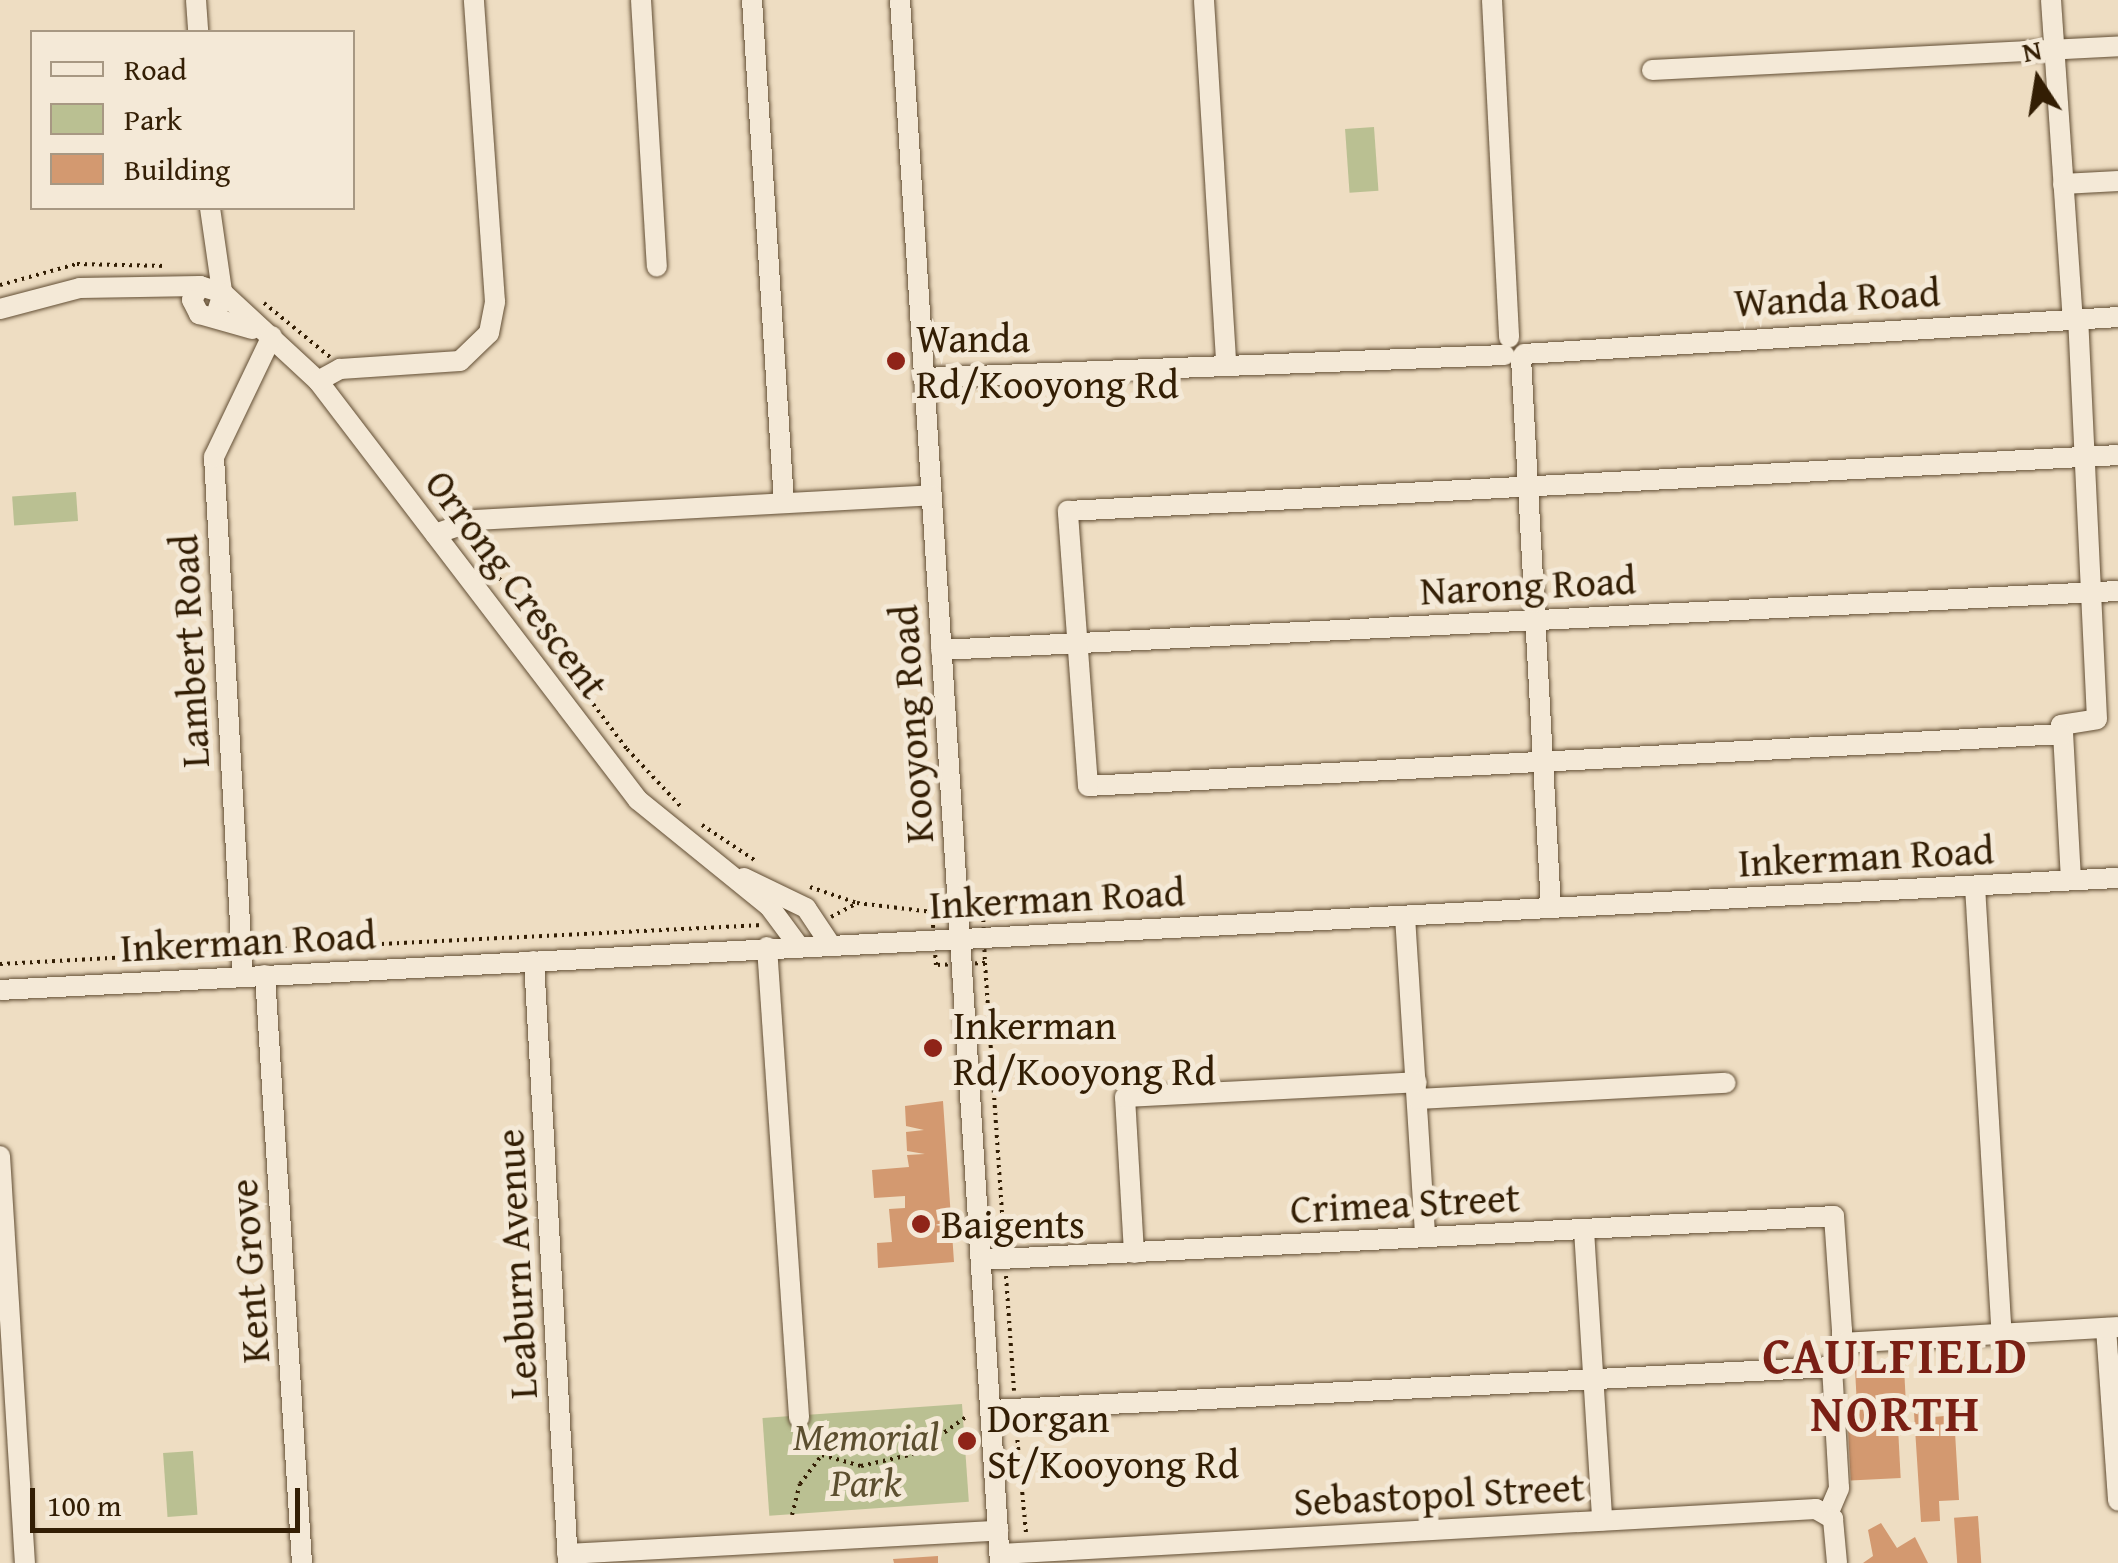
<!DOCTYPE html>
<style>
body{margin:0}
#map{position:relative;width:2118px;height:1563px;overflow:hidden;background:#eeddc2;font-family:"Gentium Book Plus",serif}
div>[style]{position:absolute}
.green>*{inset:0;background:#bac092;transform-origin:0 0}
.building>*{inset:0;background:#d39970;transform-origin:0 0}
.path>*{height:4px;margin-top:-2px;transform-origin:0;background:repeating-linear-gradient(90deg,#331e04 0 2.5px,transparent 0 7.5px)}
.roads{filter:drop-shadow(0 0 2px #624e34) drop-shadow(0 0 2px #624e34)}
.minor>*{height:20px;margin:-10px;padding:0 10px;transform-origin:10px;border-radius:10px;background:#f4e9d7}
.dots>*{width:28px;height:28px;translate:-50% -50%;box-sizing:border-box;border:5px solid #f4e9d7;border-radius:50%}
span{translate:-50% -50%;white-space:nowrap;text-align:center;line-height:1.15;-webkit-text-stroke:10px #f4e9d7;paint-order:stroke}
.street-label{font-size:40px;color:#331e04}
.poi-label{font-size:40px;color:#331e04}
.left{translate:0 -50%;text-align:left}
.park-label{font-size:40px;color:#5c4f2f;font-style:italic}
.district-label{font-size:50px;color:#7a1f14;font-weight:700;letter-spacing:2.5px}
.legend{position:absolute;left:30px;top:30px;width:325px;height:180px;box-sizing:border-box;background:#f4e9d7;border:2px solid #a79883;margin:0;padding:12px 18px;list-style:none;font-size:30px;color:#331e04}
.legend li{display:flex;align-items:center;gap:20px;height:50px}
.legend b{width:50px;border:2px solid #a79883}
.north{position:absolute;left:1988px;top:30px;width:100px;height:100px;-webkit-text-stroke:8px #f4e9d7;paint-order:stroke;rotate:348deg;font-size:28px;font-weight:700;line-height:40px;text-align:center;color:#331e04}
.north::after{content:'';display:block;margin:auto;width:35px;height:45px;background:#331e04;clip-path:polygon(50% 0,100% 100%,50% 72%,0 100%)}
.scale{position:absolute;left:30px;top:1488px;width:270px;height:45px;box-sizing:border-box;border:5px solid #331e04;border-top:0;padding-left:12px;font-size:30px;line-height:35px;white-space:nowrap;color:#331e04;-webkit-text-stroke:8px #f4e9d7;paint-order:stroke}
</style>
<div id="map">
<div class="green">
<i style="left:1374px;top:127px;width:64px;height:29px;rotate:86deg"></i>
<i style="left:76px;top:492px;width:29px;height:64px;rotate:86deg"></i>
<i style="left:962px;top:1404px;width:98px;height:200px;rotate:86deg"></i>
<i style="left:193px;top:1451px;width:64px;height:30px;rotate:86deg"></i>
</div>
<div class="building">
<i style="clip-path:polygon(943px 1101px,954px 1262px,878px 1268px,877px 1243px,892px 1242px,889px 1209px,905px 1208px,905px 1196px,874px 1198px,872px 1170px,909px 1167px,907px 1155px,925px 1154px,907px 1151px,906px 1132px,924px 1130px,906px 1126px,905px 1106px)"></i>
<i style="left:1904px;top:1367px;width:34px;height:49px;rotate:87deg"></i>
<i style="clip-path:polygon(1932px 1396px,1934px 1417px,1954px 1415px,1959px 1500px,1939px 1501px,1940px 1521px,1921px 1522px,1913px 1397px)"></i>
<i style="left:1897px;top:1408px;width:70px;height:50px;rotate:87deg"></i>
<i style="left:1978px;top:1516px;width:47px;height:24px;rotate:86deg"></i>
<i style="clip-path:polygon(1881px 1523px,1897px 1548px,1915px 1537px,1928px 1563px,1863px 1563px,1873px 1556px,1868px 1530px)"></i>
<i style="clip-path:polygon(938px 1556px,938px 1563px,894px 1563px,893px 1559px)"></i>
</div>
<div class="path">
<i style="left:0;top:285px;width:80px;rotate:-15.3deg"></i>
<i style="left:77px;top:264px;width:90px;rotate:1.3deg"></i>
<i style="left:264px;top:303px;width:85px;rotate:39.3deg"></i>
<i style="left:472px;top:542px;width:259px;rotate:53.2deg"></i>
<i style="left:627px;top:749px;width:82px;rotate:47deg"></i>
<i style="left:702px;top:825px;width:65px;rotate:33.7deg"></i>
<i style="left:810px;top:887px;width:50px;rotate:18.8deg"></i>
<i style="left:932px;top:912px;width:51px"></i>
<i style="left:983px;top:912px;width:51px;rotate:87.8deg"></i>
<i style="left:985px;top:963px;width:49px;rotate:177.7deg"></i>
<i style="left:936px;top:965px;width:53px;rotate:-94.3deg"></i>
<i style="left:831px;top:917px;width:30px;rotate:-28deg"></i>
<i style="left:857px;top:903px;width:76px;rotate:6.8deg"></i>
<i style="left:262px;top:950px;width:501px;rotate:-2.86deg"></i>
<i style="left:985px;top:963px;width:279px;rotate:86.1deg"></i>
<i style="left:0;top:964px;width:223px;rotate:-3.1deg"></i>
<i style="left:1006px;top:1276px;width:115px;rotate:86deg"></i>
<i style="left:1016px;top:1425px;width:108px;rotate:84.7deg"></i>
<i style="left:807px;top:1434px;width:26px;rotate:54deg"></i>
<i style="left:792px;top:1515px;width:32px;rotate:-76deg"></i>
<i style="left:800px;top:1484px;width:36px;rotate:-53deg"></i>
<i style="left:822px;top:1455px;width:41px;rotate:15.8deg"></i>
<i style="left:861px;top:1466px;width:54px;rotate:-12.8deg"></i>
<i style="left:914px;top:1454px;width:64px;rotate:-35.4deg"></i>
</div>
<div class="roads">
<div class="minor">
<i style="left:196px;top:0;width:32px;rotate:86deg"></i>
<i style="left:641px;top:0;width:267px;rotate:86.6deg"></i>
<i style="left:752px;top:0;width:504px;rotate:86.36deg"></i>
<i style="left:900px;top:0;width:1566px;rotate:86.34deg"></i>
<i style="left:1204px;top:0;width:363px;rotate:86.5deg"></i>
<i style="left:1492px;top:0;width:338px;rotate:87.1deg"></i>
<i style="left:2051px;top:0;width:320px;rotate:86.1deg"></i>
<i style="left:1652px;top:70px;width:467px;rotate:-2.9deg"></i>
<i style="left:2063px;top:184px;width:55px;rotate:-3.1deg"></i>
<i style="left:210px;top:208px;width:84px;rotate:81.8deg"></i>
<i style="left:223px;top:293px;width:129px;rotate:42.8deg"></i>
<i style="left:318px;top:381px;width:527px;rotate:52.63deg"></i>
<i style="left:638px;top:800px;width:169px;rotate:39deg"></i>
<i style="left:769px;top:906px;width:49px;rotate:53.4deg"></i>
<i style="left:0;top:309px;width:83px;rotate:-14.7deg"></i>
<i style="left:80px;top:288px;width:120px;rotate:-1deg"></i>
<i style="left:216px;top:315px;width:23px;rotate:-72deg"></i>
<i style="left:223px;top:293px;width:24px;rotate:-163deg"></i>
<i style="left:200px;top:286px;width:16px;rotate:120deg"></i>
<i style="left:192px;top:300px;width:16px;rotate:63deg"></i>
<i style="left:199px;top:314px;width:55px;rotate:15.8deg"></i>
<i style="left:1524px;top:354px;width:595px;rotate:-3.56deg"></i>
<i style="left:1521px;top:358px;width:551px;rotate:86.88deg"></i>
<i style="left:924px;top:378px;width:581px;rotate:-2.27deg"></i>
<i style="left:318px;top:381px;width:25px;rotate:-29deg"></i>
<i style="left:340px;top:369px;width:120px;rotate:-3.8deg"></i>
<i style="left:460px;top:361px;width:40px;rotate:-44deg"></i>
<i style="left:489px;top:333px;width:32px;rotate:-79deg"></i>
<i style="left:495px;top:302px;width:303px;rotate:-94deg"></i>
<i style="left:435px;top:534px;width:43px;rotate:-18.9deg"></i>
<i style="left:476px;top:520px;width:456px;rotate:-3.1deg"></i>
<i style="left:941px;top:650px;width:1178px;rotate:-2.87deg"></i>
<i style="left:2063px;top:734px;width:9px;rotate:-103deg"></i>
<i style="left:2061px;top:725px;width:36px;rotate:-9deg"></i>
<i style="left:2097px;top:719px;width:400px;rotate:-92.7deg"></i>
<i style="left:744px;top:878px;width:69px;rotate:25.8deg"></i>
<i style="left:806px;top:908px;width:43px;rotate:56.3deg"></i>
<i style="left:2071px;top:880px;width:146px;rotate:-93.1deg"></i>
<i style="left:2063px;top:734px;width:976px;rotate:176.95deg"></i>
<i style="left:1088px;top:786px;width:276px;rotate:-94.2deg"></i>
<i style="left:1068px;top:511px;width:1051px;rotate:-3.05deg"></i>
<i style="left:1975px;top:886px;width:449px;rotate:86.6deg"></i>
<i style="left:1405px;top:916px;width:321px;rotate:86.4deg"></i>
<i style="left:767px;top:947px;width:472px;rotate:86.1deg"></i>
<i style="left:534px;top:961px;width:603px;rotate:86.77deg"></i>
<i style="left:265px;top:975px;width:589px;rotate:86.4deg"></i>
<i style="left:243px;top:977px;width:521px;rotate:-93.19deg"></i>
<i style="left:214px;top:457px;width:134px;rotate:-64.4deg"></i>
<i style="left:0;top:990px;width:2121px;rotate:-3.03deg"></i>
<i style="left:1418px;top:1099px;width:308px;rotate:-3deg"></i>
<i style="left:0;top:1156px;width:408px;rotate:86.5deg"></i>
<i style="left:1584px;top:1230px;width:291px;rotate:86.4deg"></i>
<i style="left:1134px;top:1253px;width:156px;rotate:-93.3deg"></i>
<i style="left:1125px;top:1097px;width:292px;rotate:-2.9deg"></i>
<i style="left:981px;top:1260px;width:854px;rotate:-2.95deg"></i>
<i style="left:1834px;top:1216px;width:114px;rotate:86deg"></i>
<i style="left:1842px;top:1330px;width:30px;rotate:90deg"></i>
<i style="left:1842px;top:1360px;width:12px;rotate:145deg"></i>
<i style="left:1832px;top:1367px;width:842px;rotate:177.07deg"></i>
<i style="left:2106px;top:1328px;width:173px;rotate:86deg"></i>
<i style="left:1843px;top:1343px;width:275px;rotate:-3.3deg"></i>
<i style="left:1829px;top:1512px;width:26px;rotate:-67deg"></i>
<i style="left:1839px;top:1488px;width:121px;rotate:-93.3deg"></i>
<i style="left:567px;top:1554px;width:432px;rotate:-3.1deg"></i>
<i style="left:1000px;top:1554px;width:817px;rotate:-3.16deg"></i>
<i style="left:1816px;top:1509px;width:20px;rotate:30deg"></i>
<i style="left:1833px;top:1519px;width:44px;rotate:84.8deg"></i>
</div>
</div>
<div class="dots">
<i style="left:896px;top:361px;background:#8f2418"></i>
<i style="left:933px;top:1048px;background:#8f2418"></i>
<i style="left:921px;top:1224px;background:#8f2418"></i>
<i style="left:967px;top:1441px;background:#8f2418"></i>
</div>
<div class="street-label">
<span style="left:1837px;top:297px;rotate:-3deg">Wanda Road</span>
<span style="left:517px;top:584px;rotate:53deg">Orrong Crescent</span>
<span style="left:1528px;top:585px;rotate:-3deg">Narong Road</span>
<span style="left:189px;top:651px;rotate:-93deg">Lambert Road</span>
<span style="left:911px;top:724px;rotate:-94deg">Kooyong Road</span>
<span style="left:1866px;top:856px;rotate:-3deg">Inkerman Road</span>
<span style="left:1057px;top:898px;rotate:-3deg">Inkerman Road</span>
<span style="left:248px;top:941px;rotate:-3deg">Inkerman Road</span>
<span style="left:1405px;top:1203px;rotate:-3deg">Crimea Street</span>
<span style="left:516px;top:1264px;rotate:-93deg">Leaburn Avenue</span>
<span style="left:249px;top:1271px;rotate:-94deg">Kent Grove</span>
<span style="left:1439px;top:1494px;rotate:-3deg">Sebastopol Street</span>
</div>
<div class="poi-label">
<span class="left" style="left:916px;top:361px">Wanda<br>Rd/Kooyong Rd</span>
<span class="left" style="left:953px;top:1048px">Inkerman<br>Rd/Kooyong Rd</span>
<span class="left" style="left:941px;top:1224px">Baigents</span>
<span class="left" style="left:987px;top:1441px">Dorgan<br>St/Kooyong Rd</span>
</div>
<div class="park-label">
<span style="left:866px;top:1459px">Memorial<br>Park</span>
</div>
<div class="district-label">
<span style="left:1896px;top:1383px">CAULFIELD<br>NORTH</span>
</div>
<ul class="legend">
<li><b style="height:12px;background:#f4e9d7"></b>Road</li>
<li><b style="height:28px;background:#bac092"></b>Park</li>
<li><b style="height:28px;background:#d39970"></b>Building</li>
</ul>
<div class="north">N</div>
<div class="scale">100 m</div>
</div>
